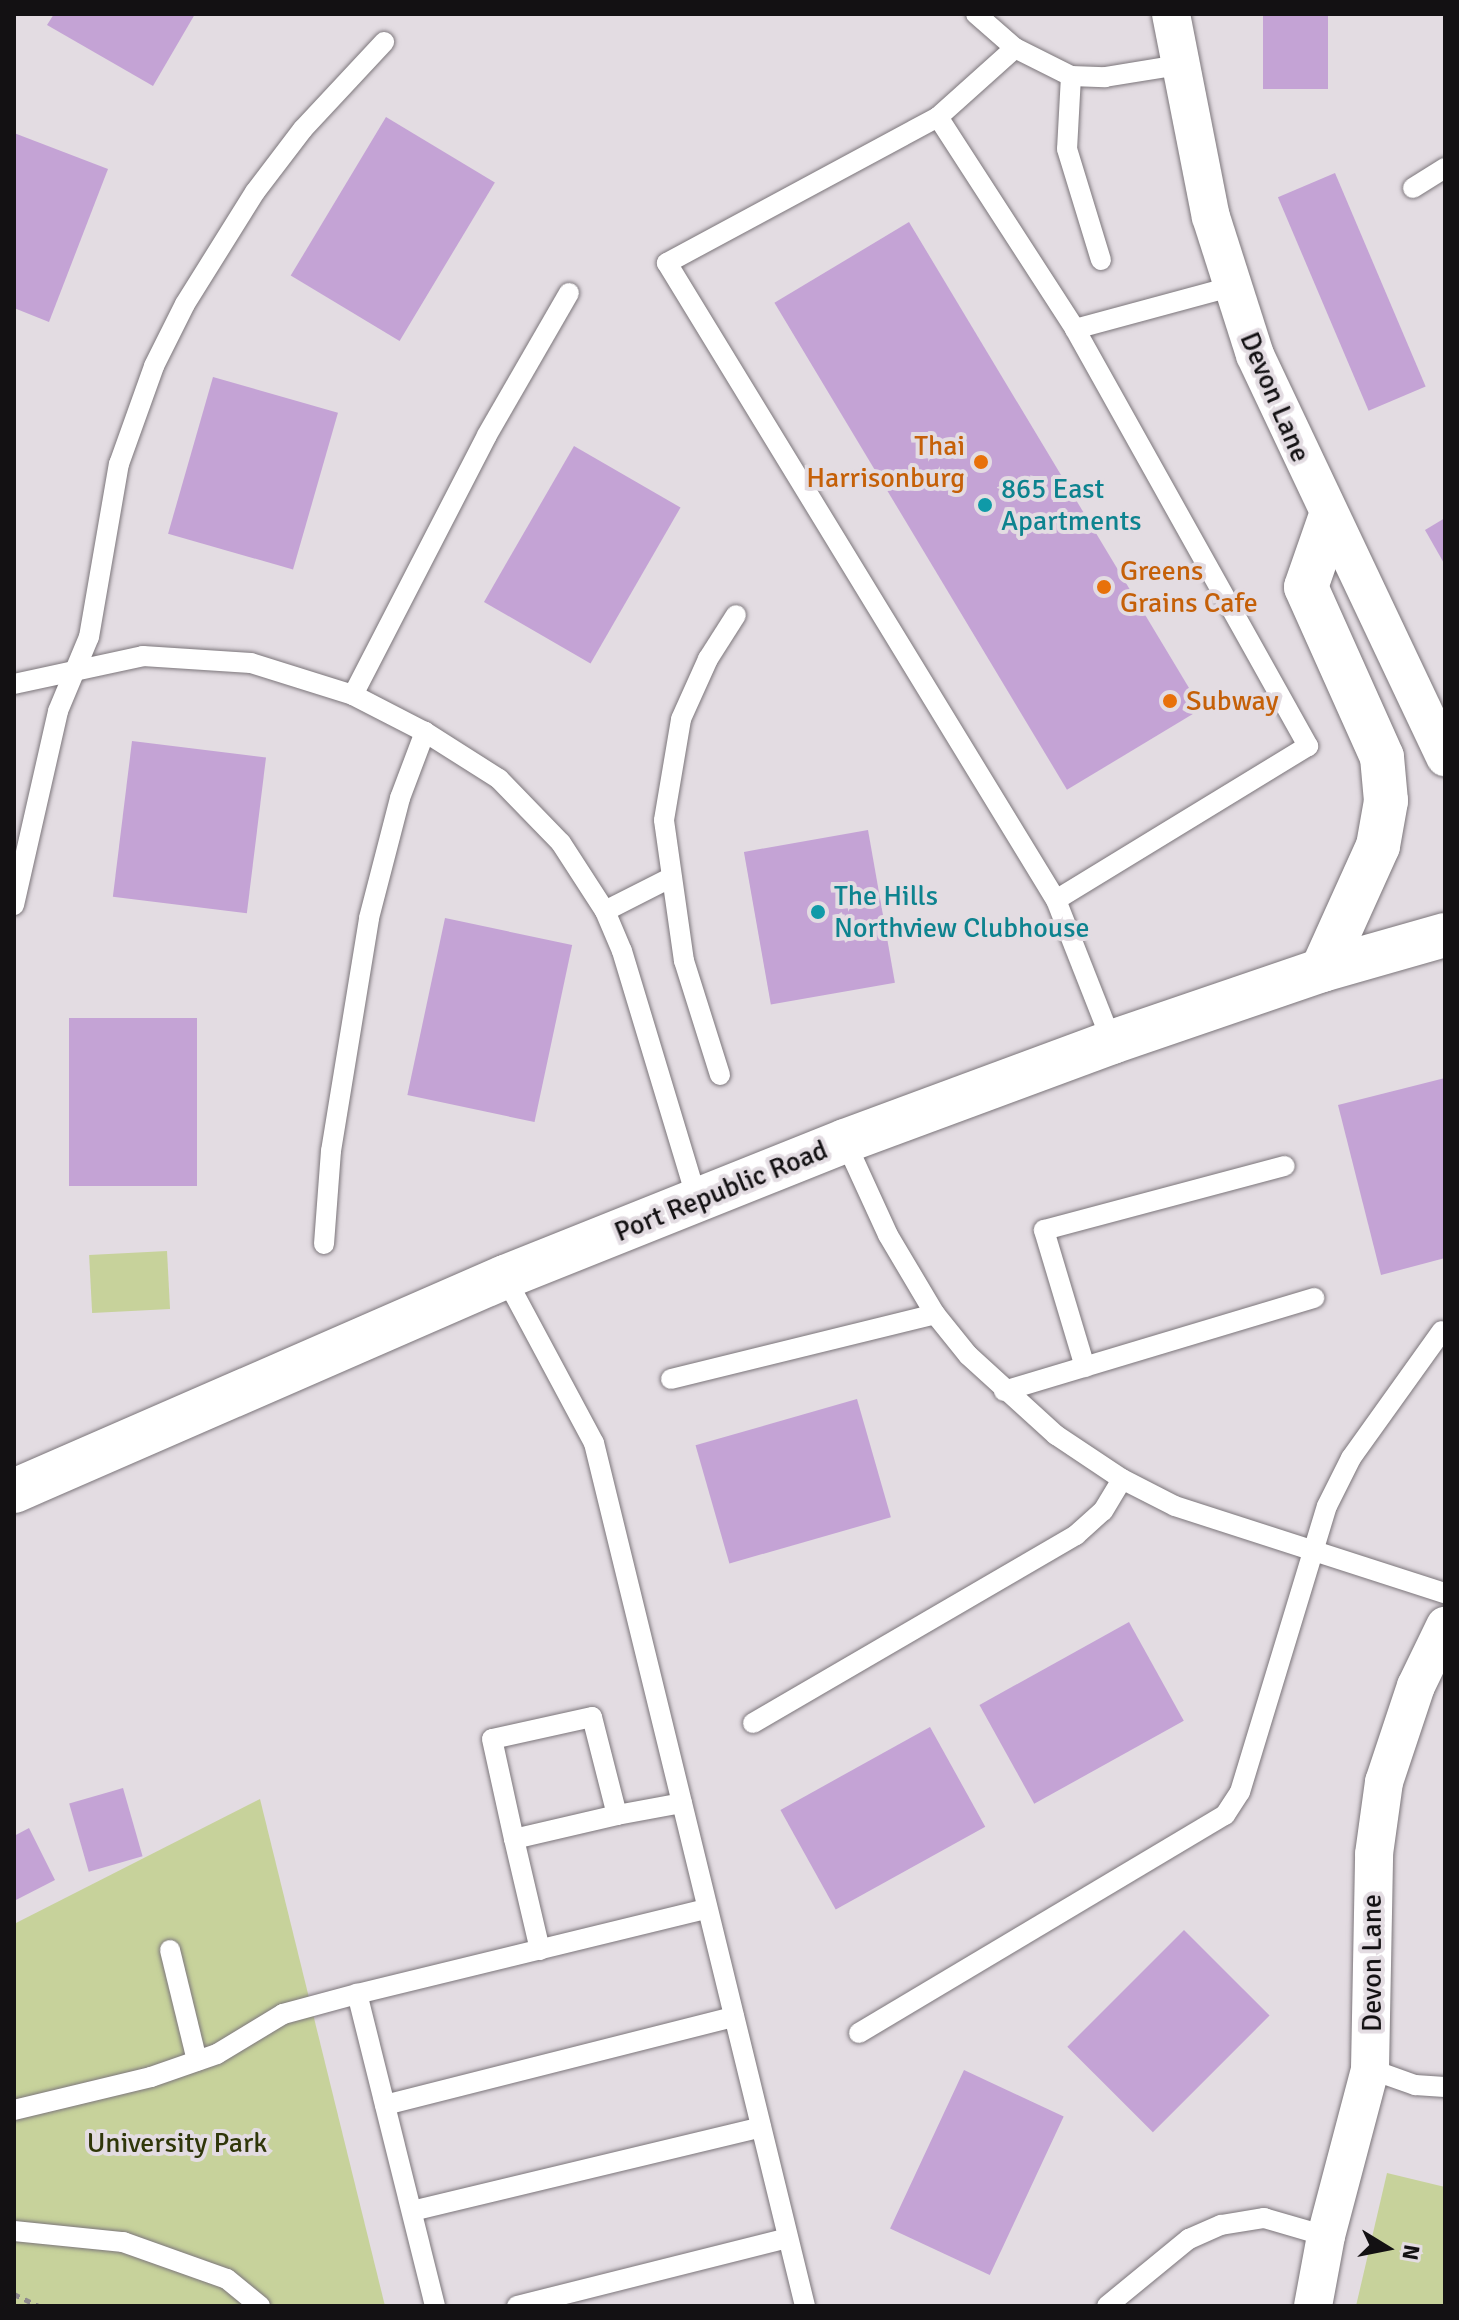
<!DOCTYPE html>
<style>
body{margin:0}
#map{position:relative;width:1459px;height:2320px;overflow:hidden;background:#e3dce2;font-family:Signika,sans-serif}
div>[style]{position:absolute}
.green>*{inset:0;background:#c7d29b;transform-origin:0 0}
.building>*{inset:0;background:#c4a3d5;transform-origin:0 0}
.path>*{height:5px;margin-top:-2.5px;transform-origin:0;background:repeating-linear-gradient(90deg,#8f8a8e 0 6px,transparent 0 12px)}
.roads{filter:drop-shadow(0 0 2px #7c767b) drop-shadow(0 0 2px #7c767b)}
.lane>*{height:20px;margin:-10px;padding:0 10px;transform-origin:10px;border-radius:10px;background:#fff}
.street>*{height:38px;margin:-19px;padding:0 19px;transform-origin:19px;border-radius:19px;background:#fff}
.primary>*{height:44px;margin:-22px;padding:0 22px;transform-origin:22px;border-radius:22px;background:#fff}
.dots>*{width:22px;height:22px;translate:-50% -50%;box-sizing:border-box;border:4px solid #e3dce2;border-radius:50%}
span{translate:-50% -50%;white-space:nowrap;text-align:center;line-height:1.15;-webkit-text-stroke:8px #e3dce2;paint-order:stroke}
.street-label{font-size:28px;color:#131113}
.food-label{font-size:28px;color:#c56008}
.right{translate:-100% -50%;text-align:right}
.left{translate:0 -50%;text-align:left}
.culture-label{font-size:28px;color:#0d838f}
.park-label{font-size:28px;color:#2f3609}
.frame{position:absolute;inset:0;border:16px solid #131113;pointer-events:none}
.north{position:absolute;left:1347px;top:2208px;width:80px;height:80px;-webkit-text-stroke:6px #e3dce2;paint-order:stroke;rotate:100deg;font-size:22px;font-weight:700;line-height:32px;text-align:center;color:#131113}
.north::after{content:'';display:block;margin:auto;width:28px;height:36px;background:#131113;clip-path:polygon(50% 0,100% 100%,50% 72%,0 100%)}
</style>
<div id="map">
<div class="green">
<i style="left:167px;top:1251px;width:58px;height:78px;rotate:87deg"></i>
<i style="clip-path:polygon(260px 1799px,385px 2306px,14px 2306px,14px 1924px)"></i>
<i style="clip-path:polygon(1387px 2173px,1445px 2187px,1445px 2306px,1356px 2306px)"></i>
</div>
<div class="building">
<i style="clip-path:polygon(54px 14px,195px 14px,153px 86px,47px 25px)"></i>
<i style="left:1263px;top:14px;width:65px;height:75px"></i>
<i style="left:386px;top:117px;width:127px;height:185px;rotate:31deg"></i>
<i style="clip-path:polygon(14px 133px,108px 169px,49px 322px,14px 308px)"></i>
<i style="left:1335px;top:173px;width:232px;height:62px;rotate:67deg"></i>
<i style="left:909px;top:222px;width:568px;height:157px;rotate:59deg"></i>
<i style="left:213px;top:377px;width:130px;height:163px;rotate:16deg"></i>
<i style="left:574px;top:446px;width:123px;height:180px;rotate:30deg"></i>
<i style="clip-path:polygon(1445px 518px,1445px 565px,1425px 530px)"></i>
<i style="left:132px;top:741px;width:135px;height:157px;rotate:7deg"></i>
<i style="left:868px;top:830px;width:155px;height:126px;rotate:80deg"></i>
<i style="left:445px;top:918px;width:130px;height:181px;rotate:12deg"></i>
<i style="left:197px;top:1018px;width:168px;height:128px;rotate:90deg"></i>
<i style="clip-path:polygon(1445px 1078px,1445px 1258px,1381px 1275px,1338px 1105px)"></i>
<i style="left:857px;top:1399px;width:123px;height:168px;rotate:74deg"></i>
<i style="left:1129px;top:1622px;width:113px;height:171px;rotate:61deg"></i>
<i style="left:930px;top:1727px;width:114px;height:171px;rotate:61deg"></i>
<i style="left:123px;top:1788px;width:71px;height:56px;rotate:74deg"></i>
<i style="clip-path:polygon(29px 1828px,55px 1880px,14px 1901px,14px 1836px)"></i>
<i style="left:1184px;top:1930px;width:121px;height:165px;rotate:45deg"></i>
<i style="left:964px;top:2070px;width:110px;height:175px;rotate:25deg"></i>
</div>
<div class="path">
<i style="left:14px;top:2294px;width:28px;rotate:26deg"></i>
</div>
<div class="roads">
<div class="lane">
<i style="left:976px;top:14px;width:52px;rotate:41.1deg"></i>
<i style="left:1015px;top:48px;width:63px;rotate:26.6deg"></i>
<i style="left:1071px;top:76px;width:34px;rotate:2deg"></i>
<i style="left:1105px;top:77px;width:74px;rotate:-9.3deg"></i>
<i style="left:1015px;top:48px;width:103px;rotate:138.1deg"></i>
<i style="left:938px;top:117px;width:252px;rotate:57.1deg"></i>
<i style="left:1075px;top:329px;width:162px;rotate:-15.1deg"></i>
<i style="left:1071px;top:76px;width:73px;rotate:93.1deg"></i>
<i style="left:1067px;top:149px;width:116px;rotate:73deg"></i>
<i style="left:938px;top:117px;width:308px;rotate:151.7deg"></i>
<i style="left:667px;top:263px;width:746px;rotate:58.59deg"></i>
<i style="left:1413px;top:188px;width:38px;rotate:-32deg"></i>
<i style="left:1075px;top:329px;width:478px;rotate:60.8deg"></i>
<i style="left:1308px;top:746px;width:295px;rotate:148.6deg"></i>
<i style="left:1056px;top:900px;width:153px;rotate:68.5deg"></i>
<i style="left:14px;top:684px;width:132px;rotate:-12.2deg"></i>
<i style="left:143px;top:656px;width:108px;rotate:3.7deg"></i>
<i style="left:251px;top:663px;width:107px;rotate:17.4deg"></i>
<i style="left:353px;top:695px;width:81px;rotate:27.2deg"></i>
<i style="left:425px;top:732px;width:88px;rotate:32.4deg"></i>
<i style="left:499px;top:779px;width:89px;rotate:45.9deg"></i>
<i style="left:561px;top:843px;width:81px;rotate:57.1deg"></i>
<i style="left:605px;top:911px;width:43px;rotate:67deg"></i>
<i style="left:622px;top:951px;width:260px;rotate:73.2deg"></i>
<i style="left:353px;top:695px;width:292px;rotate:-62.7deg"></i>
<i style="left:487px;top:435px;width:164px;rotate:-60deg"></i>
<i style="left:14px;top:905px;width:199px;rotate:-77.2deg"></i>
<i style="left:58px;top:711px;width:80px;rotate:-67.3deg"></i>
<i style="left:89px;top:637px;width:176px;rotate:-80.2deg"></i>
<i style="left:119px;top:464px;width:104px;rotate:-70.3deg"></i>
<i style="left:154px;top:366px;width:69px;rotate:-63.4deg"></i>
<i style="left:185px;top:304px;width:132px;rotate:-58deg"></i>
<i style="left:255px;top:192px;width:79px;rotate:-52.7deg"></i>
<i style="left:303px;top:129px;width:119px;rotate:-47deg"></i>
<i style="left:605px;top:911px;width:71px;rotate:-26.9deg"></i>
<i style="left:720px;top:1075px;width:120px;rotate:-107.5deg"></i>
<i style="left:684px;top:961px;width:142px;rotate:-98.1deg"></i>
<i style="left:664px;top:820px;width:102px;rotate:-80.4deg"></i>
<i style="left:681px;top:719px;width:66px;rotate:-65.8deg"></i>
<i style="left:708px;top:659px;width:52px;rotate:-57.5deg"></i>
<i style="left:845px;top:1141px;width:103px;rotate:65.4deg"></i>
<i style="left:888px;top:1235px;width:92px;rotate:59.3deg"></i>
<i style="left:935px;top:1314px;width:53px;rotate:51.2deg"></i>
<i style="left:968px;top:1355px;width:119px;rotate:42.3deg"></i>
<i style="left:1056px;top:1435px;width:79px;rotate:33.7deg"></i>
<i style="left:1122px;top:1479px;width:59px;rotate:27deg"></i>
<i style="left:1175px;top:1506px;width:284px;rotate:17.9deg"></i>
<i style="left:324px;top:1244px;width:93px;rotate:-85.7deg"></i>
<i style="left:331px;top:1151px;width:236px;rotate:-80.7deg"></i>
<i style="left:369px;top:918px;width:124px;rotate:-75.5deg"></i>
<i style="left:400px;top:798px;width:71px;rotate:-69.3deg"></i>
<i style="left:505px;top:1277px;width:188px;rotate:61.8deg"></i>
<i style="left:594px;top:1443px;width:888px;rotate:76.26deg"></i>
<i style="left:1085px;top:1367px;width:143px;rotate:-106.7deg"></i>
<i style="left:1044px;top:1230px;width:249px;rotate:-14.9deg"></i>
<i style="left:671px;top:1379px;width:272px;rotate:-13.8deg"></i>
<i style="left:1004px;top:1391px;width:324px;rotate:-16.7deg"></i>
<i style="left:753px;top:1723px;width:374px;rotate:-30.2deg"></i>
<i style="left:1076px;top:1535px;width:36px;rotate:-42deg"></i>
<i style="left:1103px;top:1511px;width:37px;rotate:-59deg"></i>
<i style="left:617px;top:1815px;width:66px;rotate:-10.5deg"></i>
<i style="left:514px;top:1839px;width:106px;rotate:-13.1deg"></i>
<i style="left:617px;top:1815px;width:101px;rotate:-104.3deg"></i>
<i style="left:592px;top:1717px;width:102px;rotate:167.6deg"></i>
<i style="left:492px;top:1739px;width:102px;rotate:77.6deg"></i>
<i style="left:514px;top:1839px;width:114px;rotate:76.8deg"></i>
<i style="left:170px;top:1950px;width:114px;rotate:76.3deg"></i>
<i style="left:859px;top:2033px;width:426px;rotate:-30.8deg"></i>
<i style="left:1225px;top:1815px;width:27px;rotate:-57deg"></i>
<i style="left:1240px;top:1792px;width:299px;rotate:-73.1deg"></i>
<i style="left:1327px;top:1506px;width:54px;rotate:-63.4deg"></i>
<i style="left:1351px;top:1458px;width:156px;rotate:-54.4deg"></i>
<i style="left:1370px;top:2069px;width:48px;rotate:19.6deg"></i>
<i style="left:1415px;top:2085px;width:30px;rotate:4deg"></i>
<i style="left:385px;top:2105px;width:360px;rotate:-14.2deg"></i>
<i style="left:14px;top:2110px;width:141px;rotate:-13.5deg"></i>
<i style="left:151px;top:2077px;width:70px;rotate:-19.2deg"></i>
<i style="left:217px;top:2054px;width:77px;rotate:-31.2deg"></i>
<i style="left:283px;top:2014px;width:77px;rotate:-15.1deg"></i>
<i style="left:412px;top:2211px;width:359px;rotate:-13.5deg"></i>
<i style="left:14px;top:2231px;width:110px;rotate:5.8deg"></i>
<i style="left:123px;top:2242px;width:110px;rotate:19.6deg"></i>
<i style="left:227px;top:2279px;width:43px;rotate:39.3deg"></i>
<i style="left:435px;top:2306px;width:322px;rotate:-104deg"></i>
<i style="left:357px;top:1994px;width:360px;rotate:-13.7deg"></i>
<i style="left:517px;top:2306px;width:279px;rotate:-14.1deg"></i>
<i style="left:1107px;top:2306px;width:106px;rotate:-39.3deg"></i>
<i style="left:1189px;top:2239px;width:35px;rotate:-24deg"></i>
<i style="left:1221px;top:2225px;width:44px;rotate:-9.2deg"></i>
<i style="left:1264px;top:2218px;width:65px;rotate:16.2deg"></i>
</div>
<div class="street">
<i style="left:1171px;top:14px;width:207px;rotate:78.9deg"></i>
<i style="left:1211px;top:217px;width:145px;rotate:72.3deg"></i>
<i style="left:1255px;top:355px;width:445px;rotate:64.7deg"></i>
<i style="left:1313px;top:2306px;width:71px;rotate:-79.5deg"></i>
<i style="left:1326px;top:2236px;width:173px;rotate:-75.2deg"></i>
<i style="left:1370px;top:2069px;width:215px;rotate:-88.9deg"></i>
<i style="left:1374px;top:1854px;width:73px;rotate:-82.1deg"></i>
<i style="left:1384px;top:1782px;width:101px;rotate:-71.6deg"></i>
<i style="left:1416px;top:1686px;width:67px;rotate:-64.2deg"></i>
</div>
<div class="primary">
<i style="left:1322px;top:970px;width:136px;rotate:-65.7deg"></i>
<i style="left:1378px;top:846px;width:46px;rotate:-79.9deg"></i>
<i style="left:1386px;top:801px;width:44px;rotate:-95.2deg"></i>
<i style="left:1382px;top:757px;width:186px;rotate:-114.1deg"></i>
<i style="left:1306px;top:587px;width:70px;rotate:-70.8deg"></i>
<i style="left:14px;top:1491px;width:536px;rotate:-23.55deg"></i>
<i style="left:505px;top:1277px;width:366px;rotate:-21.8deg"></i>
<i style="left:845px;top:1141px;width:285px;rotate:-20.3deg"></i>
<i style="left:1112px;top:1042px;width:222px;rotate:-18.9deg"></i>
<i style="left:1322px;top:970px;width:128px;rotate:-15.9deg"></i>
</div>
</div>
<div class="dots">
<i style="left:981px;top:462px;background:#e8710a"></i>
<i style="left:985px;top:505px;background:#0f9aa8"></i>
<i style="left:1104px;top:587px;background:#e8710a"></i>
<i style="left:1170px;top:701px;background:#e8710a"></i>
<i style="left:818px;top:912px;background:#0f9aa8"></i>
</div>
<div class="street-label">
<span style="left:1275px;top:397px;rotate:67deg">Devon Lane</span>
<span style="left:721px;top:1191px;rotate:-22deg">Port Republic Road</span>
<span style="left:1372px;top:1963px;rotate:-90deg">Devon Lane</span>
</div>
<div class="food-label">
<span class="right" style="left:965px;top:462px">Thai<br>Harrisonburg</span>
<span class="left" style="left:1120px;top:587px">Greens<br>Grains Cafe</span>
<span class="left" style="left:1186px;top:701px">Subway</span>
</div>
<div class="culture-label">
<span class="left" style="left:1001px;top:505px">865 East<br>Apartments</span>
<span class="left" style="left:834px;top:912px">The Hills<br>Northview Clubhouse</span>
</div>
<div class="park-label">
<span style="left:177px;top:2143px">University Park</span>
</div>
<div class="frame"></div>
<div class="north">N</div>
</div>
